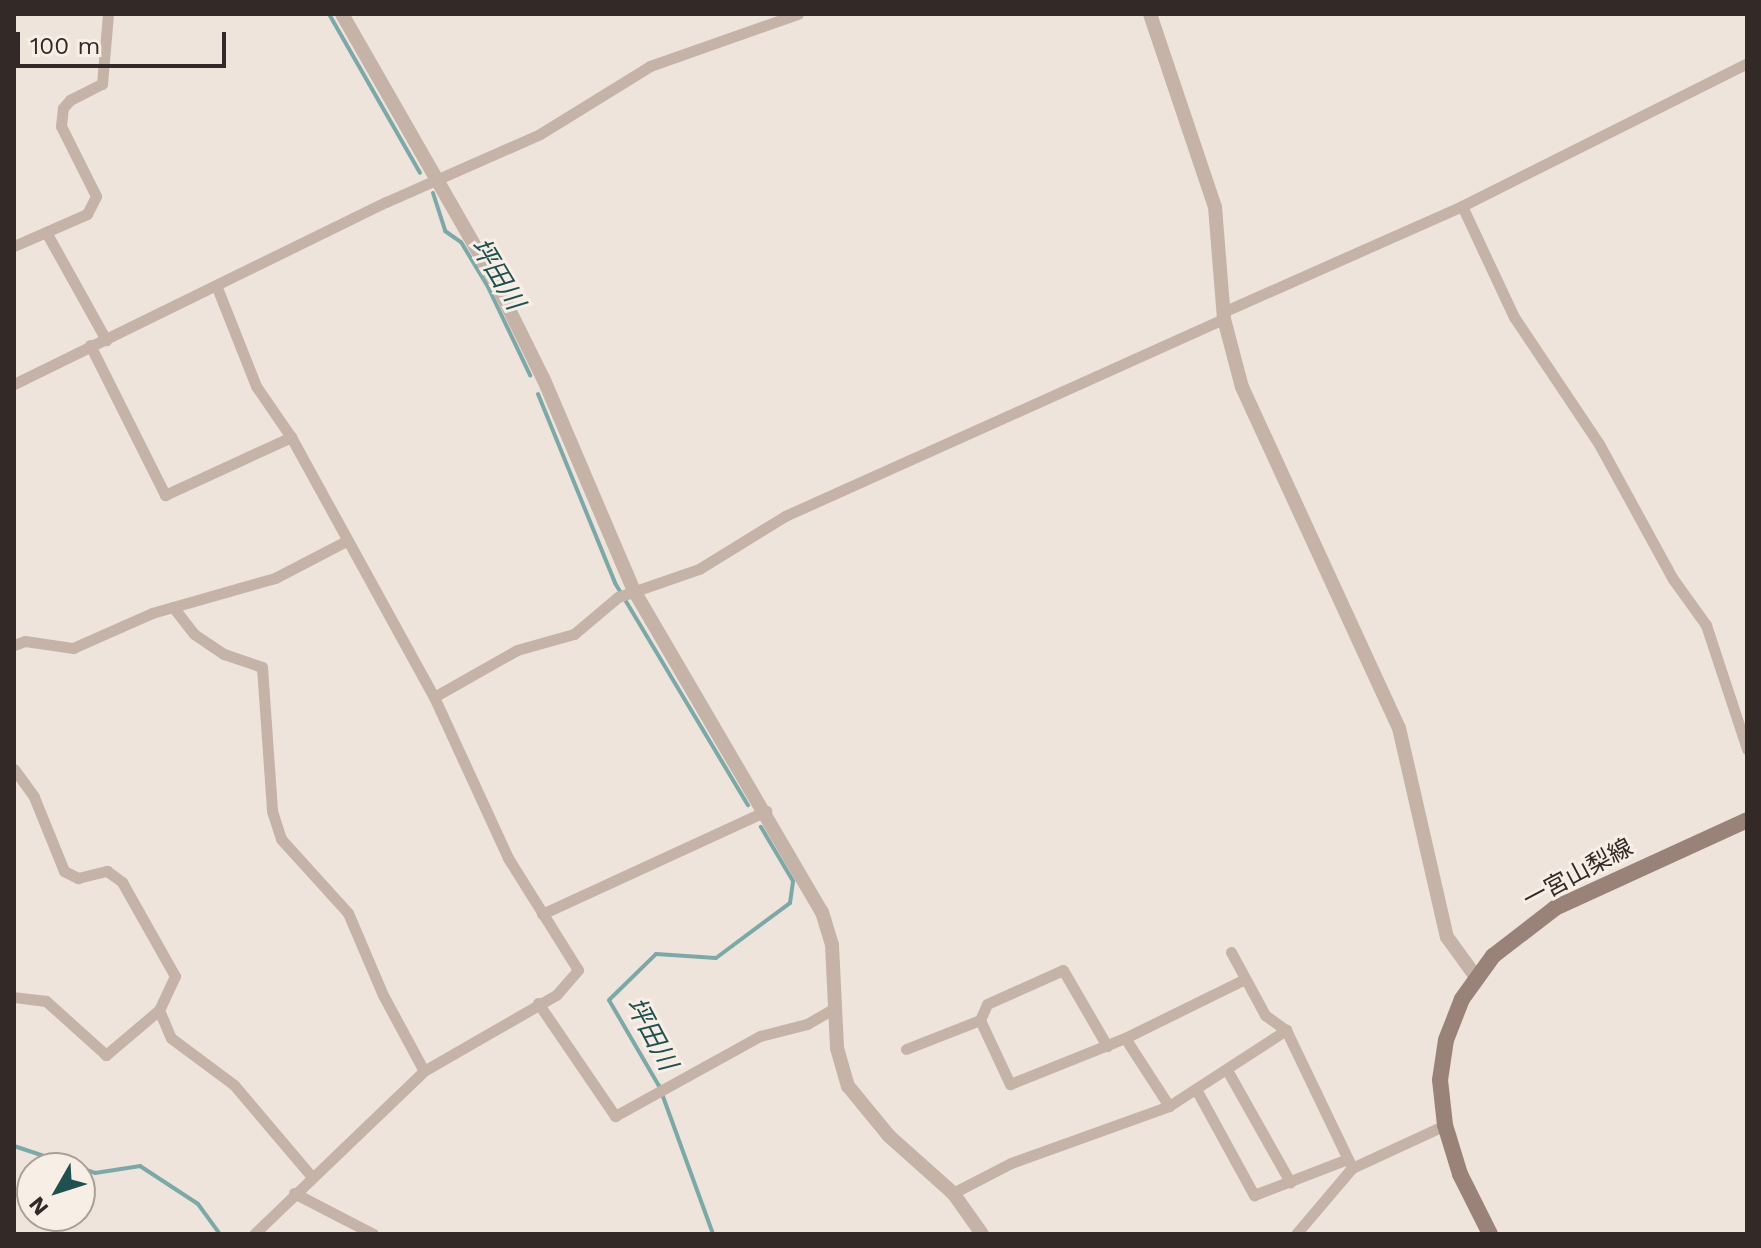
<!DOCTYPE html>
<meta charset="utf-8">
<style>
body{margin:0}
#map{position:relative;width:1761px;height:1248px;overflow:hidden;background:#efe4db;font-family:"Work Sans","Noto Sans JP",sans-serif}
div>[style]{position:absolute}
.stream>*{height:4px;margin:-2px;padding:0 2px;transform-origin:2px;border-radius:2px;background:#7ca9a8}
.minor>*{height:11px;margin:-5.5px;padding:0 5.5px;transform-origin:5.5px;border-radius:5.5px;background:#c5b3a8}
.tertiary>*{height:14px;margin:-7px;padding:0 7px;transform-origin:7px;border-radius:7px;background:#c5b3a8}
.secondary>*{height:16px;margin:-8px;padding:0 8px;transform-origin:8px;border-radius:8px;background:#998379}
span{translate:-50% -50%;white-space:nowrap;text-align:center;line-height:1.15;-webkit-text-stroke:6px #f7eee6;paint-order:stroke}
.street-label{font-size:24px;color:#332a27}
.water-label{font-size:26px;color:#215050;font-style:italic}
.frame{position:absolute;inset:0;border:16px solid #332a27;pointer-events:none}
.north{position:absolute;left:16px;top:1152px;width:80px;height:80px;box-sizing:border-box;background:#f7eee6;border:2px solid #a9a09a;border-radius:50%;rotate:231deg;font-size:22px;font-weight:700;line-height:32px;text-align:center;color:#332a27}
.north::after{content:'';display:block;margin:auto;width:28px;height:36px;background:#215050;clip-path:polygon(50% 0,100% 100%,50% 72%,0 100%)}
.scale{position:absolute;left:16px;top:32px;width:210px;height:36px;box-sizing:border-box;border:4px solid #332a27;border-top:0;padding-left:10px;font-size:24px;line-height:28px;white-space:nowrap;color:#332a27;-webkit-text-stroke:6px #f7eee6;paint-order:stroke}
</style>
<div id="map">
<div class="stream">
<i style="left:329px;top:14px;width:183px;rotate:60.2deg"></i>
<i style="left:433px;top:193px;width:40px;rotate:72deg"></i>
<i style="left:445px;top:231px;width:19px;rotate:35deg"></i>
<i style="left:461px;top:242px;width:52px;rotate:59deg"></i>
<i style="left:488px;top:287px;width:98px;rotate:64.5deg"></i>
<i style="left:538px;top:394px;width:204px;rotate:67.8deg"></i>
<i style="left:615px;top:583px;width:259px;rotate:59.1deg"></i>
<i style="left:14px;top:1146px;width:70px;rotate:18.4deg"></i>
<i style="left:80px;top:1168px;width:16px;rotate:18deg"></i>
<i style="left:95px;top:1173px;width:46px;rotate:-8.8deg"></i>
<i style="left:140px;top:1166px;width:69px;rotate:33.2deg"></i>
<i style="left:198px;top:1204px;width:37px;rotate:54deg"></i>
<i style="left:713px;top:1234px;width:158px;rotate:-110deg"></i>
<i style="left:659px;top:1086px;width:99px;rotate:-120.2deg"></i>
<i style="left:609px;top:1000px;width:66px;rotate:-44.4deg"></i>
<i style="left:656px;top:954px;width:60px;rotate:3.8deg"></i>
<i style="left:716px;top:958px;width:92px;rotate:-36.6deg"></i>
<i style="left:790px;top:903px;width:22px;rotate:-82deg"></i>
<i style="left:793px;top:881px;width:63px;rotate:-120.7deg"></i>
</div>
<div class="minor">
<i style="left:1462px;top:206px;width:123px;rotate:64.9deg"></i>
<i style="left:1514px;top:317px;width:153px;rotate:56.2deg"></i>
<i style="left:1599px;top:444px;width:154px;rotate:61.3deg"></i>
<i style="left:1673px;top:579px;width:57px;rotate:54.3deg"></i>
<i style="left:1706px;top:625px;width:131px;rotate:71.7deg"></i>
<i style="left:46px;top:232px;width:124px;rotate:60.9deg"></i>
<i style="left:14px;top:246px;width:80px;rotate:-23.7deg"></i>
<i style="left:87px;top:214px;width:20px;rotate:-63deg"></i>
<i style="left:96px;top:196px;width:78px;rotate:-116.6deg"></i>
<i style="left:61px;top:126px;width:18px;rotate:-84deg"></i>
<i style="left:63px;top:108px;width:11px;rotate:-49deg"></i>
<i style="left:70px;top:100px;width:36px;rotate:-27deg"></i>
<i style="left:102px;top:84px;width:70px;rotate:-85.1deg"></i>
<i style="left:216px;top:285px;width:109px;rotate:68.4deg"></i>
<i style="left:256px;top:386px;width:62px;rotate:55.5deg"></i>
<i style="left:291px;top:437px;width:297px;rotate:61.2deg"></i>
<i style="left:434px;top:697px;width:177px;rotate:65.3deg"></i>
<i style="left:508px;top:858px;width:132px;rotate:58deg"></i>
<i style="left:578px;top:970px;width:33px;rotate:131deg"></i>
<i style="left:556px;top:995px;width:152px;rotate:150.1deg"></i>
<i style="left:424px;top:1071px;width:236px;rotate:136.2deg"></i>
<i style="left:1223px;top:312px;width:261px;rotate:-23.9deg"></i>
<i style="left:1462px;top:206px;width:319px;rotate:-26.6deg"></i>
<i style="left:90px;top:345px;width:168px;rotate:63.4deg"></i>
<i style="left:165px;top:495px;width:139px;rotate:-24.7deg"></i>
<i style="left:14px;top:384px;width:414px;rotate:-26.1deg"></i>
<i style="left:386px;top:202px;width:168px;rotate:-23.8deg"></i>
<i style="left:540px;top:134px;width:129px;rotate:-31.7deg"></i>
<i style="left:650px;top:66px;width:157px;rotate:-19.4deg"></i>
<i style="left:173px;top:607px;width:34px;rotate:52deg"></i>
<i style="left:194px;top:634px;width:36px;rotate:34deg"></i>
<i style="left:224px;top:654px;width:40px;rotate:18.9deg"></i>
<i style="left:262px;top:667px;width:144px;rotate:86deg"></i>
<i style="left:272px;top:811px;width:29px;rotate:72deg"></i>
<i style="left:281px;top:839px;width:100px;rotate:47.8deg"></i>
<i style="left:348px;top:913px;width:89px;rotate:66.9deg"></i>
<i style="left:383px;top:995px;width:86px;rotate:61.7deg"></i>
<i style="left:14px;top:645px;width:12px;rotate:-20deg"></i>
<i style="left:25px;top:641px;width:49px;rotate:8.3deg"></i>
<i style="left:73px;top:648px;width:86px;rotate:-23.9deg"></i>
<i style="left:152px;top:613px;width:128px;rotate:-15.9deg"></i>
<i style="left:275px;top:578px;width:80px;rotate:-27.5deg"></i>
<i style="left:434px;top:697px;width:95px;rotate:-29.5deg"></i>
<i style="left:517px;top:650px;width:59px;rotate:-15.7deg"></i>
<i style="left:574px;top:634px;width:57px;rotate:-40.1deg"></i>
<i style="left:618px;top:597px;width:86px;rotate:-19.1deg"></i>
<i style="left:699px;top:569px;width:101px;rotate:-31.6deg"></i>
<i style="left:785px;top:516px;width:481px;rotate:-24.2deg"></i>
<i style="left:14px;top:769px;width:34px;rotate:54deg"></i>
<i style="left:34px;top:797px;width:80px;rotate:67.9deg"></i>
<i style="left:64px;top:871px;width:16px;rotate:27deg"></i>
<i style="left:78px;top:878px;width:30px;rotate:-14deg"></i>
<i style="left:107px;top:871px;width:19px;rotate:36deg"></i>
<i style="left:122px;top:882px;width:108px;rotate:60.6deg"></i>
<i style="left:175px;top:976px;width:38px;rotate:115deg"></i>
<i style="left:159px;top:1010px;width:70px;rotate:139.7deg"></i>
<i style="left:106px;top:1055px;width:81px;rotate:-138deg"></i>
<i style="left:46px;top:1001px;width:32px;rotate:-173deg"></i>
<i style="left:542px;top:914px;width:247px;rotate:-24.7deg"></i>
<i style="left:1231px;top:952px;width:72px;rotate:61.6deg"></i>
<i style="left:1265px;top:1015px;width:26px;rotate:36deg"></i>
<i style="left:1286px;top:1030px;width:153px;rotate:64.4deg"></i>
<i style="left:1352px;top:1168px;width:102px;rotate:-24.8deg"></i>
<i style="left:538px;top:1003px;width:137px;rotate:55.7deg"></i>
<i style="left:615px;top:1116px;width:166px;rotate:-28.9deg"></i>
<i style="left:760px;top:1036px;width:49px;rotate:-14.3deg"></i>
<i style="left:807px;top:1024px;width:32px;rotate:-30deg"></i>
<i style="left:159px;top:1010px;width:30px;rotate:67deg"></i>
<i style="left:171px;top:1038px;width:79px;rotate:36.7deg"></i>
<i style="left:234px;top:1085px;width:121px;rotate:49.7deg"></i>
<i style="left:980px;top:1020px;width:71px;rotate:64.9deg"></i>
<i style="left:1010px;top:1084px;width:124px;rotate:-21.8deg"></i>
<i style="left:1125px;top:1038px;width:134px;rotate:-26.2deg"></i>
<i style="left:1125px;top:1038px;width:81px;rotate:57.1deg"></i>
<i style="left:906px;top:1049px;width:79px;rotate:-21.4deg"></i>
<i style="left:980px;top:1020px;width:17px;rotate:-66deg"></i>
<i style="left:987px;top:1004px;width:83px;rotate:-24.1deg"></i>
<i style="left:1063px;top:970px;width:88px;rotate:59.9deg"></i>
<i style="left:1227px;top:1070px;width:129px;rotate:60.6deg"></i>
<i style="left:1197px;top:1091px;width:119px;rotate:61.3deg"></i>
<i style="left:1254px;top:1195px;width:97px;rotate:-21deg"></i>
<i style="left:294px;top:1193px;width:89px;rotate:27.4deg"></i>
<i style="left:953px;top:1193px;width:65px;rotate:-27.3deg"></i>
<i style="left:1011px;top:1163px;width:168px;rotate:-19.8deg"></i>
<i style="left:1169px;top:1106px;width:140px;rotate:-33deg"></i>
<i style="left:1296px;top:1234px;width:87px;rotate:-49.7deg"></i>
</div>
<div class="tertiary">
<i style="left:342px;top:14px;width:312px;rotate:60.2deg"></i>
<i style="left:497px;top:285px;width:106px;rotate:63.7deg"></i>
<i style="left:544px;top:380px;width:227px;rotate:66.9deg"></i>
<i style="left:633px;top:589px;width:374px;rotate:59.7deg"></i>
<i style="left:822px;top:912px;width:34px;rotate:73deg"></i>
<i style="left:832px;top:945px;width:103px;rotate:87.2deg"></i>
<i style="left:837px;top:1048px;width:40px;rotate:74deg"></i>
<i style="left:848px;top:1086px;width:65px;rotate:50.6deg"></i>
<i style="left:889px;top:1136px;width:86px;rotate:41.7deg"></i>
<i style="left:953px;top:1193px;width:50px;rotate:54.7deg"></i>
<i style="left:1150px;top:14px;width:204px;rotate:71.4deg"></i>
<i style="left:1215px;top:207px;width:112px;rotate:85.4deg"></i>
<i style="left:1224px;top:319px;width:70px;rotate:75.2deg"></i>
<i style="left:1242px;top:387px;width:375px;rotate:65.3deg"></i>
<i style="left:1399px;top:728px;width:214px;rotate:77.1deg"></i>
<i style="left:1447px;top:937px;width:49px;rotate:54.1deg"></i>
</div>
<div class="secondary">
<i style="left:1490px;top:1234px;width:67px;rotate:-116.6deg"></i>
<i style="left:1460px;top:1174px;width:51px;rotate:-107deg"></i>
<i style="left:1445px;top:1125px;width:45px;rotate:-96.3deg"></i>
<i style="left:1440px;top:1080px;width:40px;rotate:-81.5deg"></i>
<i style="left:1446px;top:1040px;width:44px;rotate:-68.7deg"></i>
<i style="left:1462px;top:999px;width:53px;rotate:-54.2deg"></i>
<i style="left:1493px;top:956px;width:78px;rotate:-37.7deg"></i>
<i style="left:1555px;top:908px;width:211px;rotate:-24.6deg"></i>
</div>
<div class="street-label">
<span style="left:1578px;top:874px;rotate:-28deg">一宮山梨線</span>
</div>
<div class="water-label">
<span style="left:497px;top:274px;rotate:59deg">坪田川</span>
<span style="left:651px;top:1034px;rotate:62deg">坪田川</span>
</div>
<div class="frame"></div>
<div class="north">N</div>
<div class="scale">100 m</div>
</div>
